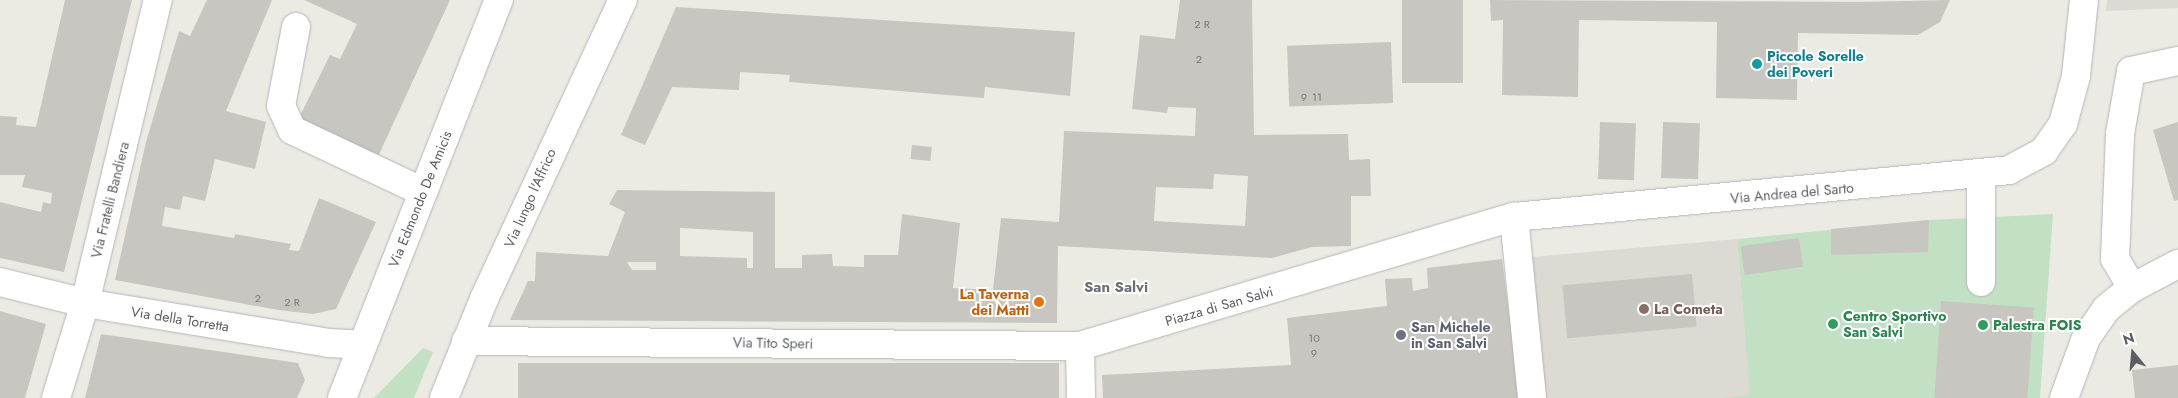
<!DOCTYPE html>
<style>
body{margin:0}
#map{position:relative;width:2178px;height:398px;overflow:hidden;background:#ecebe3;font-family:Jost,sans-serif}
div>[style]{position:absolute}
.education>*{inset:0;background:#dcdad2;transform-origin:0 0}
.green>*{inset:0;background:#c2e1c4}
.building>*{inset:0;background:#c8c6c0;transform-origin:0 0}
.roads{filter:drop-shadow(0 0 1px #b4b5b9) drop-shadow(0 0 1px #b4b5b9)}
.minor>*{height:28px;margin:-14px;padding:0 14px;transform-origin:14px;border-radius:14px;background:#fff}
.dots>*{width:14px;height:14px;translate:-50% -50%;box-sizing:border-box;border:2px solid #fff;border-radius:50%}
span{translate:-50% -50%;white-space:nowrap;text-align:center;line-height:1.15;-webkit-text-stroke:4px #fff;paint-order:stroke}
.number-label{font-size:11px;color:#76787a}
.number-label span{-webkit-text-stroke-width:0}
.culture-label{font-size:14px;color:#0d838f;font-weight:700}
.left{translate:0 -50%;text-align:left}
.street-label{font-size:14px;color:#5b5e62}
.food-label{font-size:14px;color:#c56008;font-weight:700}
.right{translate:-100% -50%;text-align:right}
.education-label{font-size:14px;color:#785e54;font-weight:700}
.leisure-label{font-size:14px;color:#27864d;font-weight:700}
.worship-label{font-size:14px;color:#5b616d;font-weight:700}
.neighbourhood-label{font-size:15px;color:#6c7074;font-weight:700}
.north{position:absolute;left:2108px;top:328px;width:50px;height:50px;-webkit-text-stroke:4px #fff;paint-order:stroke;rotate:343deg;font-size:14px;font-weight:700;line-height:20px;text-align:center;color:#5b5e62}
.north::after{content:'';display:block;margin:auto;width:18px;height:22px;background:#5b5e62;clip-path:polygon(50% 0,100% 100%,50% 72%,0 100%)}
</style>
<div id="map">
<div class="education">
<i style="clip-path:polygon(2107px 0,2178px 0,2178px 8px,2106px 11px)"></i>
<i style="left:1737px;top:239px;width:158px;height:208px;rotate:85deg"></i>
</div>
<div class="green">
<i style="clip-path:polygon(2053px 214px,2040px 398px,1724px 398px,1750px 395px,1737px 239px,1929px 220px)"></i>
<i style="clip-path:polygon(423px 348px,433px 352px,414px 398px,374px 398px)"></i>
</div>
<div class="building">
<i style="clip-path:polygon(65px 0,132px 0,64px 272px,0 258px,0 202px,41px 212px,43px 202px,51px 204px,52px 193px,22px 187px,25px 175px,0 175px,0 116px,17px 117px,16px 125px,36px 127px)"></i>
<i style="clip-path:polygon(207px 0,272px 0,226px 111px,266px 122px,255px 169px,215px 159px,205px 201px,183px 196px,180px 210px,165px 207px,162px 226px,234px 238px,235px 234px,291px 244px,289px 250px,299px 251px,319px 198px,376px 222px,336px 309px,313px 314px,278px 310px,115px 280px,146px 142px,179px 31px,190px 36px)"></i>
<i style="clip-path:polygon(304px 0,450px 0,377px 159px,297px 122px,330px 55px,340px 59px,357px 24px)"></i>
<i style="clip-path:polygon(evenodd,1180px 0,1252px 0,1254px 135px,1348px 134px,1349px 160px,1370px 159px,1371px 196px,1351px 196px,1351px 246px,1312px 247px,1272px 258px,1058px 246px,1057px 323px,510px 320px,528px 281px,535px 281px,536px 252px,608px 256px,625px 212px,609px 204px,617px 190px,775px 192px,775px 268px,802px 268px,802px 255px,832px 254px,833px 266px,864px 267px,864px 255px,898px 255px,902px 214px,960px 223px,953px 288px,993px 290px,1001px 218px,1059px 222px,1064px 131px,1195px 136px,1196px 108px,1168px 107px,1167px 113px,1132px 109px,1140px 35px,1175px 39px,1180px 0,1214px 174px,1248px 176px,1245px 226px,1154px 221px,1156px 187px,1213px 189px,1214px 174px,1180px 0,680px 228px,753px 232px,753px 268px,747px 268px,747px 258px,680px 256px,680px 228px,1180px 0,627px 262px,656px 262px,656px 270px,632px 270px,627px 262px)"></i>
<i style="left:1402px;top:0;width:61px;height:83px"></i>
<i style="clip-path:polygon(1490px 0,1860px 2px,1950px 0,1940px 22px,1918px 35px,1798px 33px,1797px 100px,1716px 98px,1717px 22px,1579px 20px,1578px 97px,1502px 95px,1503px 20px,1491px 21px)"></i>
<i style="clip-path:polygon(676px 7px,1075px 32px,1070px 96px,985px 87px,984px 98px,789px 82px,790px 75px,740px 72px,739px 90px,672px 87px,645px 145px,621px 135px)"></i>
<i style="left:1391px;top:42px;width:61px;height:104px;rotate:88deg"></i>
<i style="left:1600px;top:122px;width:36px;height:57px;rotate:2deg"></i>
<i style="left:1663px;top:122px;width:37px;height:56px;rotate:2deg"></i>
<i style="clip-path:polygon(2178px 122px,2178px 200px,2174px 201px,2153px 130px)"></i>
<i style="left:912px;top:145px;width:20px;height:14px;rotate:6deg"></i>
<i style="clip-path:polygon(1929px 220px,1928px 252px,1831px 255px,1831px 229px)"></i>
<i style="left:1799px;top:238px;width:29px;height:59px;rotate:82deg"></i>
<i style="clip-path:polygon(1502px 259px,1520px 398px,1103px 398px,1102px 375px,1291px 365px,1287px 318px,1387px 306px,1385px 279px,1412px 278px,1413px 291px,1428px 288px,1427px 268px)"></i>
<i style="left:1692px;top:274px;width:53px;height:130px;rotate:85deg"></i>
<i style="left:1941px;top:301px;width:93px;height:97px;rotate:4deg"></i>
<i style="clip-path:polygon(0 311px,46px 324px,25px 398px,0 398px)"></i>
<i style="clip-path:polygon(101px 334px,298px 363px,305px 380px,297px 398px,85px 398px)"></i>
<i style="left:518px;top:363px;width:541px;height:38px"></i>
<i style="clip-path:polygon(2178px 365px,2178px 398px,2135px 398px,2132px 370px)"></i>
</div>
<div class="roads">
<div class="minor">
<i style="left:296px;top:27px;width:80px;rotate:100.8deg"></i>
<i style="left:281px;top:106px;width:26px;rotate:65deg"></i>
<i style="left:292px;top:130px;width:145px;rotate:25.3deg"></i>
<i style="left:1981px;top:175px;width:107px;rotate:90deg"></i>
<i style="left:1514px;top:217px;width:182px;rotate:84.3deg"></i>
<i style="left:0;top:282px;width:88px;rotate:13.9deg"></i>
<i style="left:85px;top:303px;width:246px;rotate:9.3deg"></i>
<i style="left:328px;top:343px;width:35px;rotate:3deg"></i>
<i style="left:2132px;top:288px;width:34px;rotate:-120deg"></i>
<i style="left:2115px;top:259px;width:125px;rotate:-87.7deg"></i>
<i style="left:2120px;top:134px;width:64px;rotate:-80.1deg"></i>
<i style="left:2131px;top:71px;width:48px;rotate:-12deg"></i>
<i style="left:466px;top:341px;width:614px;rotate:0.47deg"></i>
<i style="left:1080px;top:346px;width:453px;rotate:-16.6deg"></i>
<i style="left:1514px;top:217px;width:497px;rotate:-5.4deg"></i>
<i style="left:2009px;top:170px;width:40px;rotate:-28deg"></i>
<i style="left:2044px;top:151px;width:33px;rotate:-55deg"></i>
<i style="left:2063px;top:124px;width:50px;rotate:-74.8deg"></i>
<i style="left:2076px;top:76px;width:76px;rotate:-84deg"></i>
<i style="left:1080px;top:346px;width:52px;rotate:88.9deg"></i>
<i style="left:56px;top:398px;width:99px;rotate:-73deg"></i>
<i style="left:85px;top:303px;width:312px;rotate:-76.5deg"></i>
<i style="left:342px;top:398px;width:428px;rotate:-68.5deg"></i>
<i style="left:444px;top:398px;width:107px;rotate:-68deg"></i>
<i style="left:484px;top:299px;width:330px;rotate:-65.1deg"></i>
<i style="left:2064px;top:398px;width:64px;rotate:-69.9deg"></i>
<i style="left:2086px;top:338px;width:35px;rotate:-55deg"></i>
<i style="left:2106px;top:309px;width:33px;rotate:-39deg"></i>
<i style="left:2132px;top:288px;width:52px;rotate:-27.6deg"></i>
</div>
</div>
<div class="dots">
<i style="left:1757px;top:64px;background:#0f9aa8"></i>
<i style="left:1039px;top:302px;background:#e8710a"></i>
<i style="left:1644px;top:309px;background:#8d6e63"></i>
<i style="left:1833px;top:324px;background:#2e9e5b"></i>
<i style="left:1983px;top:325px;background:#2e9e5b"></i>
<i style="left:1401px;top:335px;background:#6b7280"></i>
</div>
<div class="number-label">
<span style="left:1202px;top:24px">2 R</span>
<span style="left:1199px;top:59px">2</span>
<span style="left:1304px;top:97px">9</span>
<span style="left:1317px;top:97px">11</span>
<span style="left:258px;top:298px">2</span>
<span style="left:292px;top:302px">2 R</span>
<span style="left:1314px;top:338px">10</span>
<span style="left:1314px;top:353px">9</span>
</div>
<div class="culture-label">
<span class="left" style="left:1767px;top:64px">Piccole Sorelle<br>dei Poveri</span>
</div>
<div class="street-label">
<span style="left:1792px;top:193px;rotate:-5deg">Via Andrea del Sarto</span>
<span style="left:530px;top:198px;rotate:-66deg">Via lungo l'Affrico</span>
<span style="left:420px;top:199px;rotate:-68deg">Via Edmondo De Amicis</span>
<span style="left:110px;top:200px;rotate:-76deg">Via Fratelli Bandiera</span>
<span style="left:1219px;top:306px;rotate:-16deg">Piazza di San Salvi</span>
<span style="left:180px;top:319px;rotate:9deg">Via della Torretta</span>
<span style="left:773px;top:343px;rotate:1deg">Via Tito Speri</span>
</div>
<div class="food-label">
<span class="right" style="left:1029px;top:302px">La Taverna<br>dei Matti</span>
</div>
<div class="education-label">
<span class="left" style="left:1654px;top:309px">La Cometa</span>
</div>
<div class="leisure-label">
<span class="left" style="left:1843px;top:324px">Centro Sportivo<br>San Salvi</span>
<span class="left" style="left:1993px;top:325px">Palestra FOIS</span>
</div>
<div class="worship-label">
<span class="left" style="left:1411px;top:335px">San Michele<br>in San Salvi</span>
</div>
<div class="neighbourhood-label">
<span style="left:1116px;top:288px">San Salvi</span>
</div>
<div class="north">N</div>
</div>
